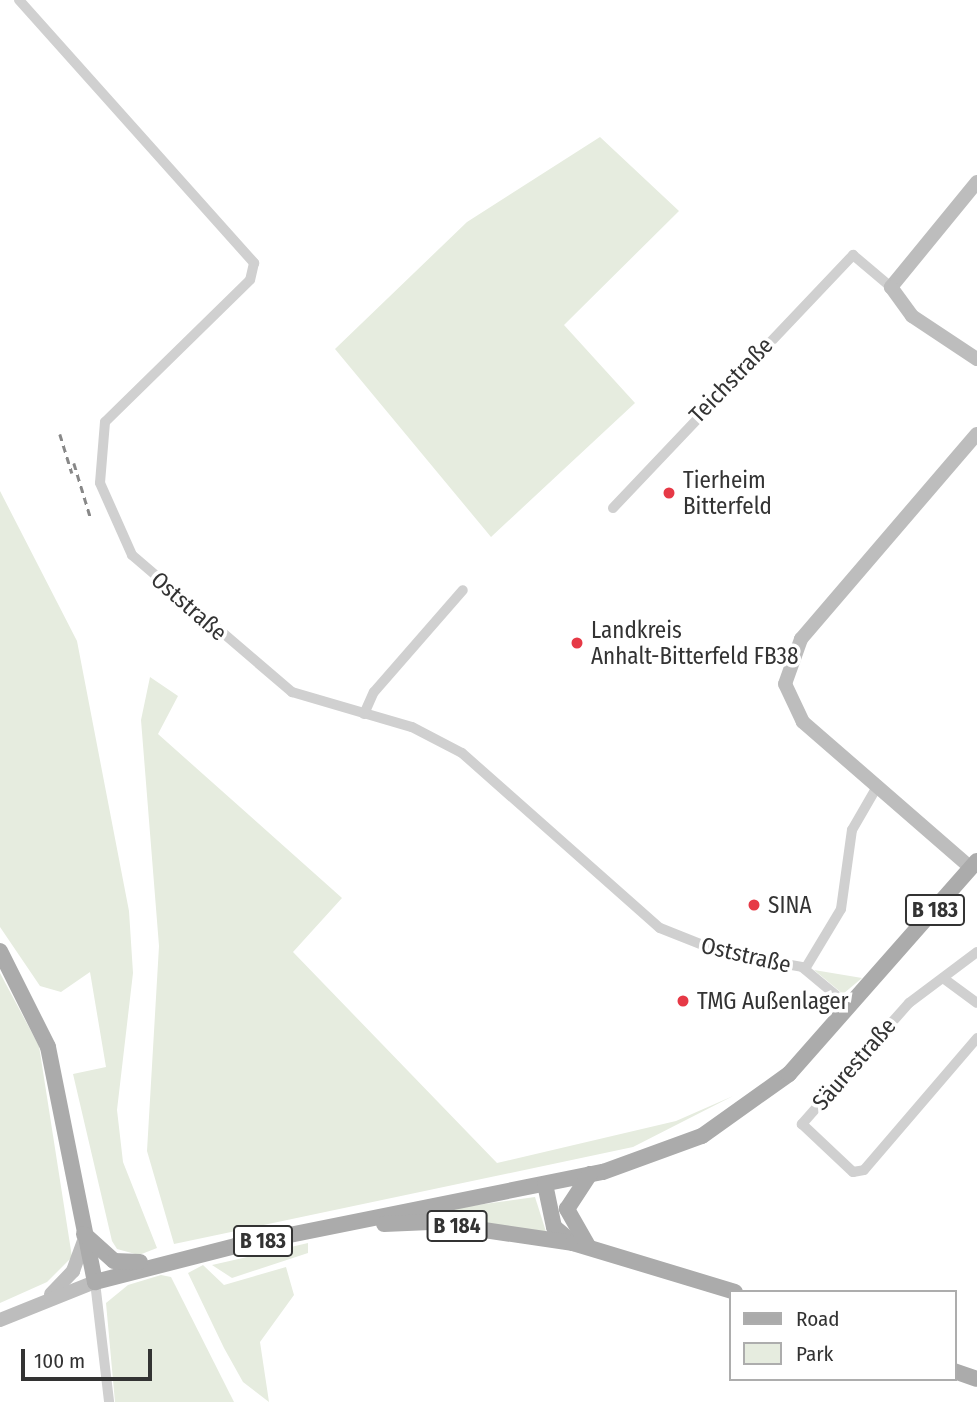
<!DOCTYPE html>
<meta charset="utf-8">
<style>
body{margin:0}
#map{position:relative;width:977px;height:1402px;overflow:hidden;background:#fff;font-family:"Fira Sans Condensed",sans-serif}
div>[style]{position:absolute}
.green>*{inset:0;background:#e6ecdf}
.street>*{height:10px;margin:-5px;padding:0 5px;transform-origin:5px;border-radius:5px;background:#d0d0d0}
.secondary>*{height:14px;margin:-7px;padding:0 7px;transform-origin:7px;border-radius:7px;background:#bdbdbd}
.primary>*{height:16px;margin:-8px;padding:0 8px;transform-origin:8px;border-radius:8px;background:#ababab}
.rail>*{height:2.5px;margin-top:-1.25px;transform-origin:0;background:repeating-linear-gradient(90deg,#888 0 7px,transparent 0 12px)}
.dots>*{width:19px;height:19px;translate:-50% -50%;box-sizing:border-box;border:4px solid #fff;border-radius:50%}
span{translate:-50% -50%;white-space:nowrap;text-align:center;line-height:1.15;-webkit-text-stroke:7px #fff;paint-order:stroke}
.shield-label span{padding:2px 5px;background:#fff;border:2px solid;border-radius:5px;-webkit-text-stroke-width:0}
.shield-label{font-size:21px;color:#333;font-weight:700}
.street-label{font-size:23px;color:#333}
.poi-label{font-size:23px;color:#333}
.left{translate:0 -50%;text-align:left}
.legend{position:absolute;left:729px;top:1290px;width:228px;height:91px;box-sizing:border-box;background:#fff;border:2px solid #adadad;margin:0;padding:9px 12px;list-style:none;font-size:21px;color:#333}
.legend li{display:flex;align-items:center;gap:14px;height:35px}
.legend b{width:35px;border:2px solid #adadad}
.scale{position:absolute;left:21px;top:1349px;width:131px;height:32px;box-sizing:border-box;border:4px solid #333;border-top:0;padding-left:9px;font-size:21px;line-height:24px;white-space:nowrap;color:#333;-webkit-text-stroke:5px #fff;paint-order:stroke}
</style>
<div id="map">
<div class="green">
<i style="clip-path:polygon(600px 137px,679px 211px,564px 325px,635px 403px,491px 537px,335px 349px,467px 222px)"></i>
<i style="clip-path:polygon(0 491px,77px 641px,129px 911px,133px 973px,117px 1110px,123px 1162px,157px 1248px,139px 1255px,117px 1249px,112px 1241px,73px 1074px,106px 1067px,90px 972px,61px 992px,40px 986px,0 927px)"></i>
<i style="clip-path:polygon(150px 677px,178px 696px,158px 734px,342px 898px,293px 952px,497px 1163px,676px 1121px,733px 1096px,633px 1147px,174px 1244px,147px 1151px,159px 946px,141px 720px)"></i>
<i style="clip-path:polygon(814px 970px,862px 978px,843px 994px)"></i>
<i style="clip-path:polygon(0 973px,39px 1046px,72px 1257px,47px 1282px,0 1303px)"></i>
<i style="clip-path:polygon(535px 1197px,548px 1238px,411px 1214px)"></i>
<i style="clip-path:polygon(308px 1243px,308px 1253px,232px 1278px,212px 1265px)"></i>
<i style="clip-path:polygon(203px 1265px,224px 1285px,286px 1267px,294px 1295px,260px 1342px,269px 1402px,243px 1382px,224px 1348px,188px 1273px)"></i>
<i style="clip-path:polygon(161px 1275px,171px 1277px,234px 1402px,115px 1402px,106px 1303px,128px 1285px)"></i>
</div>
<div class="street">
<i style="left:19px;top:0;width:353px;rotate:48.2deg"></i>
<i style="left:254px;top:263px;width:17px;rotate:103deg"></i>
<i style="left:250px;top:280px;width:203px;rotate:135.6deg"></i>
<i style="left:105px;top:422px;width:61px;rotate:94.7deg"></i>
<i style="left:100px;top:483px;width:79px;rotate:66deg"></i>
<i style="left:132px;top:555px;width:211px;rotate:40.6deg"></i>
<i style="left:292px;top:692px;width:125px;rotate:16.3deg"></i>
<i style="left:412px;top:727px;width:56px;rotate:27.5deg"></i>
<i style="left:462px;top:753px;width:264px;rotate:41.5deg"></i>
<i style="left:660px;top:928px;width:68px;rotate:21.6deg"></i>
<i style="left:723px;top:953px;width:80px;rotate:10deg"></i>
<i style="left:802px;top:967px;width:62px;rotate:39.8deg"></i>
<i style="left:613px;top:508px;width:349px;rotate:-46.5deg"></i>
<i style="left:853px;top:255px;width:50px;rotate:40.1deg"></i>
<i style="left:364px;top:714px;width:24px;rotate:-66deg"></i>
<i style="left:374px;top:692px;width:135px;rotate:-48.9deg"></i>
<i style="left:977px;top:952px;width:85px;rotate:143.1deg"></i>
<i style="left:909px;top:1003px;width:162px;rotate:131.5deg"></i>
<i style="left:802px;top:1124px;width:70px;rotate:43.3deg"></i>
<i style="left:853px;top:1172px;width:11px;rotate:-10deg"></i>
<i style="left:864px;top:1170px;width:174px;rotate:-49.4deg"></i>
<i style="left:805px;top:969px;width:70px;rotate:-59deg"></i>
<i style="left:841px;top:909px;width:80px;rotate:-82.1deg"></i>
<i style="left:852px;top:830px;width:52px;rotate:-60deg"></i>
<i style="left:943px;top:978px;width:42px;rotate:36.3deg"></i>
<i style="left:95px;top:1282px;width:121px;rotate:83.3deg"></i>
</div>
<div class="secondary">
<i style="left:977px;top:182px;width:136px;rotate:129.3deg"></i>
<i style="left:891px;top:287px;width:36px;rotate:54deg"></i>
<i style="left:912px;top:316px;width:78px;rotate:33.5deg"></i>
<i style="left:971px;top:868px;width:223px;rotate:-139deg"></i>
<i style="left:803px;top:722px;width:42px;rotate:-115.3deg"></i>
<i style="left:785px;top:684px;width:48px;rotate:-70.4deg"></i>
<i style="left:801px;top:639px;width:270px;rotate:-49.4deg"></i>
<i style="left:51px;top:1294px;width:32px;rotate:-46deg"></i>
<i style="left:73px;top:1271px;width:35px;rotate:-70deg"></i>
<i style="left:0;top:1320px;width:102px;rotate:-21.8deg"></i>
</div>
<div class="primary">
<i style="left:0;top:951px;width:107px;rotate:63.4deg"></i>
<i style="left:48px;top:1047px;width:240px;rotate:78.7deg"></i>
<i style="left:95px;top:1282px;width:145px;rotate:-14.4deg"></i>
<i style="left:235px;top:1246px;width:375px;rotate:-11.4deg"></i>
<i style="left:603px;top:1172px;width:105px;rotate:-20deg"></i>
<i style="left:702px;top:1136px;width:107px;rotate:-35.5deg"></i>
<i style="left:789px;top:1074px;width:284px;rotate:-48.6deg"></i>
<i style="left:545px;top:1184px;width:44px;rotate:78.2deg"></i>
<i style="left:554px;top:1227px;width:25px;rotate:40deg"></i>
<i style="left:384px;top:1224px;width:46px;rotate:-2.5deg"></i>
<i style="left:430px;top:1222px;width:145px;rotate:8.4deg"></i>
<i style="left:573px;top:1243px;width:169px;rotate:16.8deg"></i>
<i style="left:84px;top:1234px;width:40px;rotate:42deg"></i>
<i style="left:114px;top:1261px;width:26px;rotate:2deg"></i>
<i style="left:588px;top:1246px;width:43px;rotate:-119.6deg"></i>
<i style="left:567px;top:1209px;width:42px;rotate:-56.7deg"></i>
<i style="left:954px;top:1371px;width:24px;rotate:19deg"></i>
</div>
<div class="rail">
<i style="left:60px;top:434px;width:41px;rotate:72.9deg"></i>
<i style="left:74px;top:463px;width:59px;rotate:73.1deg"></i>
</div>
<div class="dots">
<i style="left:669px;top:493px;background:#e63946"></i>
<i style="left:577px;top:643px;background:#e63946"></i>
<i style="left:754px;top:905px;background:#e63946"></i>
<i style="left:683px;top:1001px;background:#e63946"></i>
</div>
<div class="shield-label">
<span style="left:935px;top:910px">B 183</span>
<span style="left:457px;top:1226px">B 184</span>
<span style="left:263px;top:1241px">B 183</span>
</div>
<div class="street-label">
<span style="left:731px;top:380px;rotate:-46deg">Teichstraße</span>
<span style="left:189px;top:606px;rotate:41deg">Oststraße</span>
<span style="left:746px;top:955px;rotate:13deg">Oststraße</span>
<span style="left:854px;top:1064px;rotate:-49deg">Säurestraße</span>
</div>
<div class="poi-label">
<span class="left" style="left:683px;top:493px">Tierheim<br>Bitterfeld</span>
<span class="left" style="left:591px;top:643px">Landkreis<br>Anhalt-Bitterfeld FB38</span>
<span class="left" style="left:768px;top:905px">SINA</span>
<span class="left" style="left:697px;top:1001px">TMG Außenlager</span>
</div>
<ul class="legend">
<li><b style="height:9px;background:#ababab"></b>Road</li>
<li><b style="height:19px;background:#e6ecdf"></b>Park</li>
</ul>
<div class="scale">100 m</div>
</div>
